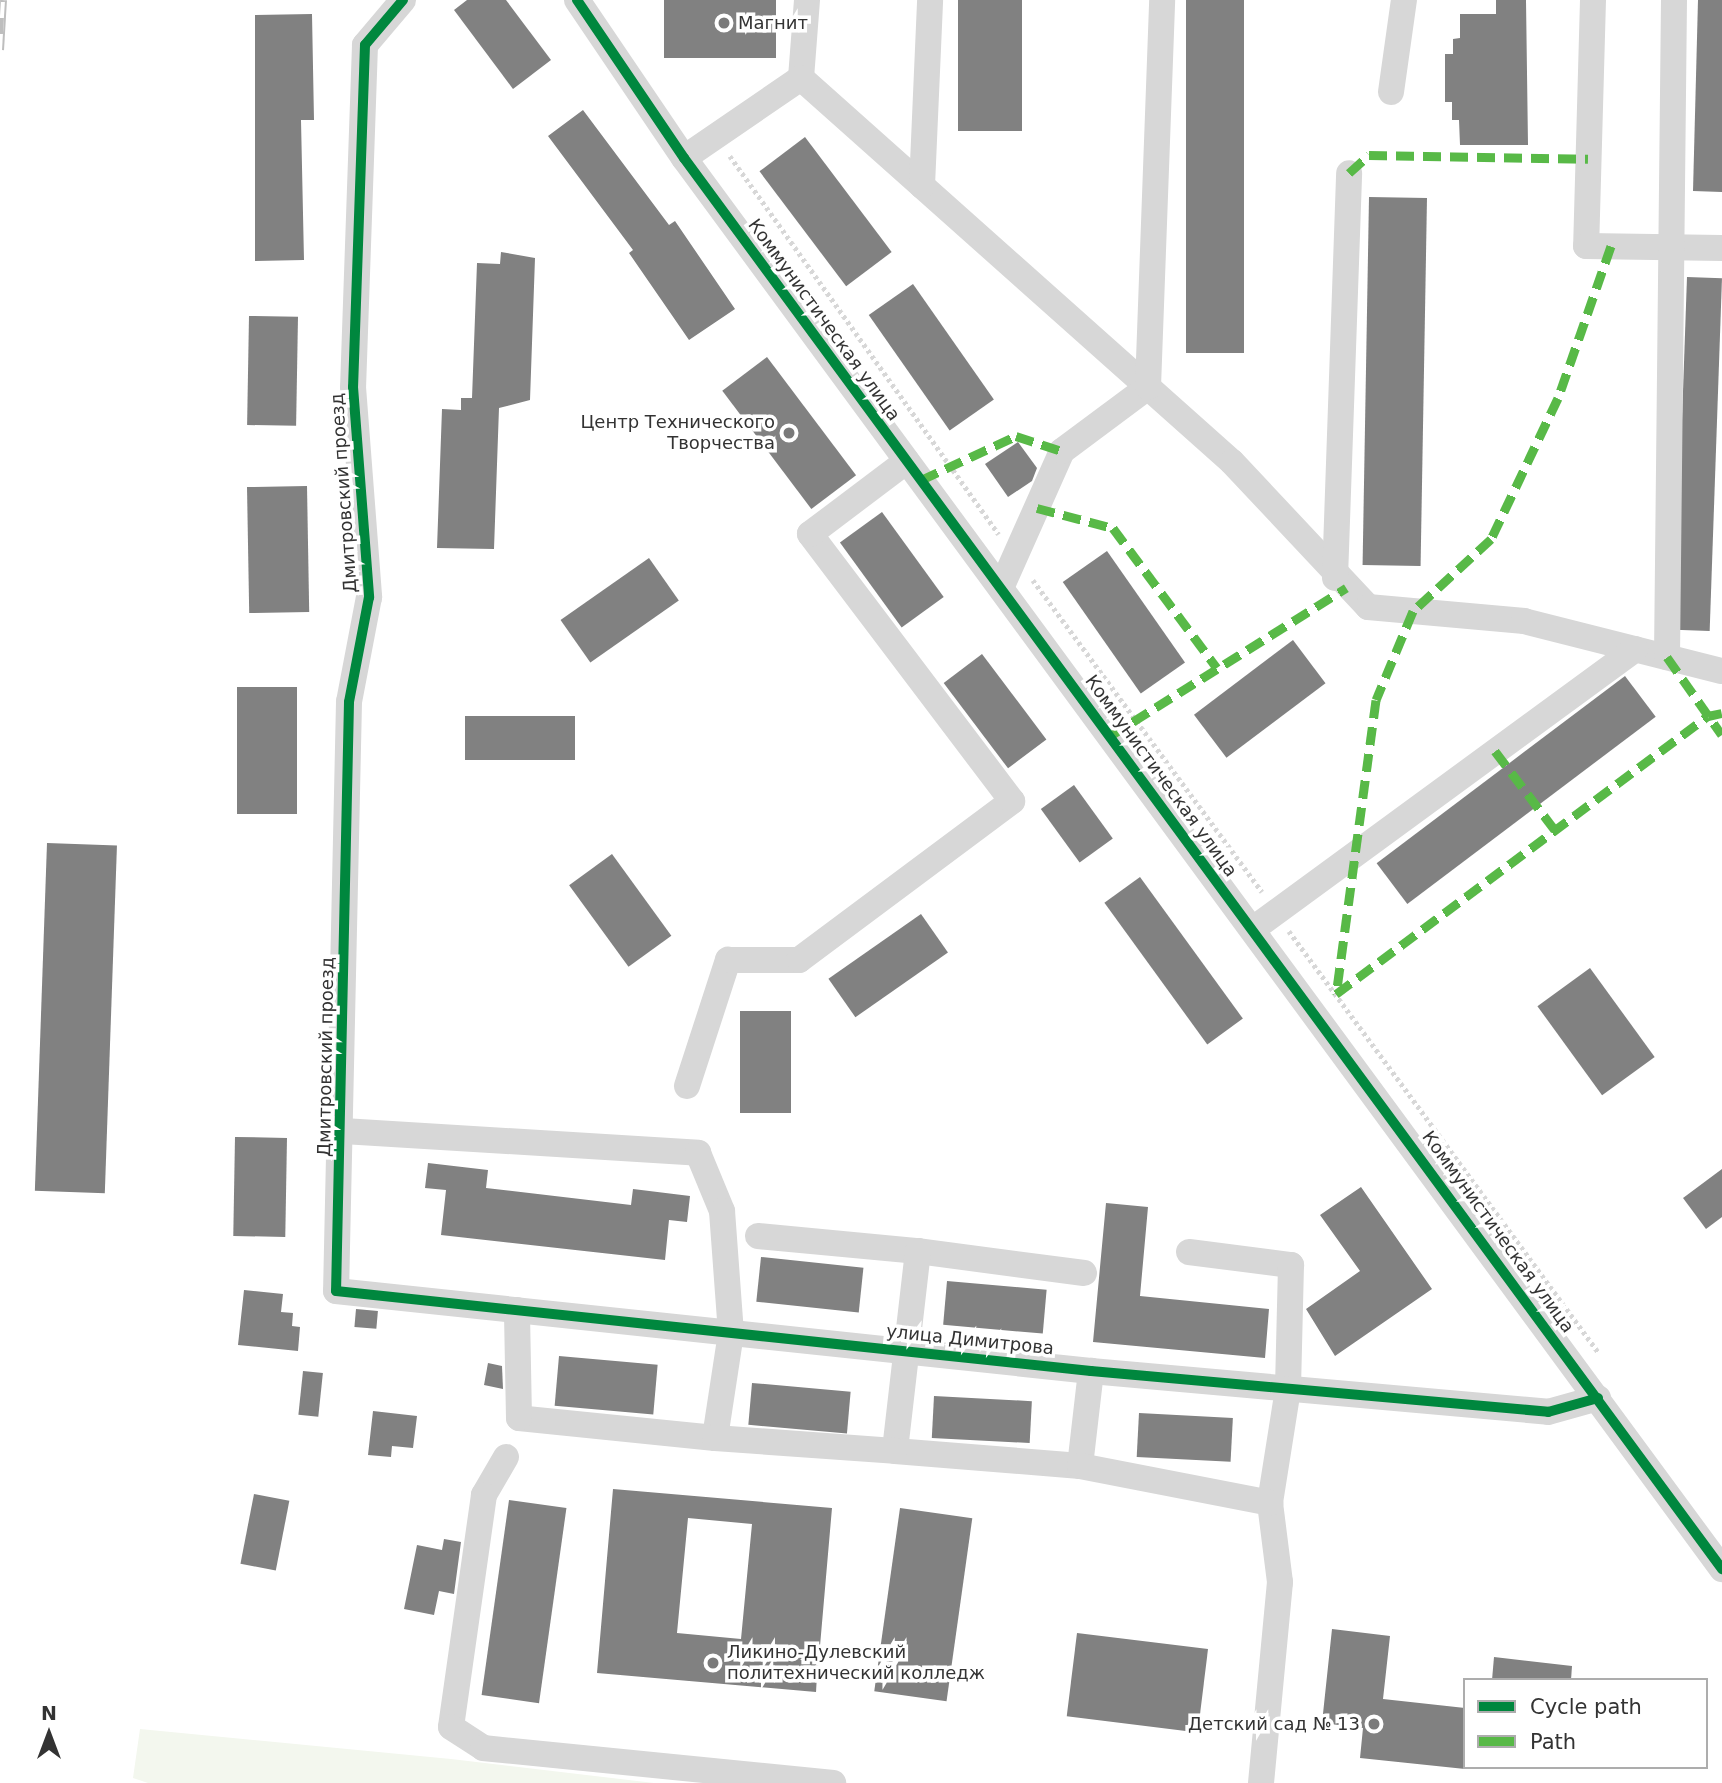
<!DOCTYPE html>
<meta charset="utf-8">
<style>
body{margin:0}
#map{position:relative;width:1722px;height:1783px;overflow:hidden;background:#fff;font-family:"DejaVu Sans",sans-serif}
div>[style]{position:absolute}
.green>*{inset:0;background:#f3f7ee}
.building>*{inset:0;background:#818181;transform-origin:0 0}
.path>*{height:4.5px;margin-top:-2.25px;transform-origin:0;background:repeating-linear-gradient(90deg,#d7d7d7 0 3.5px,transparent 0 7px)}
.minor>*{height:26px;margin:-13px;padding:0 13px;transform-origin:13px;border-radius:13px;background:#d7d7d7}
.rail>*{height:8px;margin-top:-4px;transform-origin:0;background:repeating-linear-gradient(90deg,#fff 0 16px,#bebebe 0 32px);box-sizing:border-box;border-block:2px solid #bebebe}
.quiet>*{height:9px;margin-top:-4.5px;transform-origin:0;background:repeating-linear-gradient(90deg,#58b947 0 18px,transparent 0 27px)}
.cycleway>*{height:10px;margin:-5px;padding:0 5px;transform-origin:5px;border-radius:5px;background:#00873e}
.dots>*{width:19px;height:19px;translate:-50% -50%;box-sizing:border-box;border:4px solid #fff;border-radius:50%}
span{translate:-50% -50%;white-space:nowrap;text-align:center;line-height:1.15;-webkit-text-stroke:7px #fff;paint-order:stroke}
.poi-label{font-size:18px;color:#333}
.left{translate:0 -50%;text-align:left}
.right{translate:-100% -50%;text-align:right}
.street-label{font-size:18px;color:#333}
.legend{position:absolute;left:1463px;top:1678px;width:245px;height:91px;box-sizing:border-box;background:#fff;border:2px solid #adadad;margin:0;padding:9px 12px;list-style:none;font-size:21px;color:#333}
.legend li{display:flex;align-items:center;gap:14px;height:35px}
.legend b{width:35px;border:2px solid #adadad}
.north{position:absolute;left:14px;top:1699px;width:70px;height:70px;-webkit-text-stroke:5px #fff;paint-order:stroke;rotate:0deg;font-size:19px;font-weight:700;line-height:28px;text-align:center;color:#333}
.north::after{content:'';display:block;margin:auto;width:24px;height:32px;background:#333;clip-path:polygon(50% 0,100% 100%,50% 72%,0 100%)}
</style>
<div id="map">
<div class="green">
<i style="clip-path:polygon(140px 1729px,451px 1759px,654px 1783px,148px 1783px,133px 1778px)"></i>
</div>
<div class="building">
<i style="clip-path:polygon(467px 0,506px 0,551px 60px,513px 89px,454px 10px)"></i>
<i style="left:664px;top:0;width:112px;height:58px"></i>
<i style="left:958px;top:0;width:64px;height:131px"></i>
<i style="left:1186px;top:0;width:58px;height:353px"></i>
<i style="clip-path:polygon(1496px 0,1526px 0,1528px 145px,1460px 145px,1459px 120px,1452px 120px,1452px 102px,1445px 102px,1445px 54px,1453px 54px,1453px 39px,1460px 38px,1460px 14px,1496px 14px)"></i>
<i style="clip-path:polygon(1698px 0,1722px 0,1722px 192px,1693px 191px)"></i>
<i style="clip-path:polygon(312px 14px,314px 120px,301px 120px,304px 260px,255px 261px,255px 15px)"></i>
<i style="clip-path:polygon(583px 110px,669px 225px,675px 221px,735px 309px,689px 340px,629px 253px,633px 250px,548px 136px)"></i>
<i style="left:805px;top:137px;width:144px;height:57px;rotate:53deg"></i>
<i style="left:1369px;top:197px;width:58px;height:368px;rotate:1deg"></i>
<i style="clip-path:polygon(501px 252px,535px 258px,530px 400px,499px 408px,494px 549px,437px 548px,442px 409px,461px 410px,461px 398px,472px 398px,477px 263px,500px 264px)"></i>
<i style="left:1687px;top:277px;width:35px;height:353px;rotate:2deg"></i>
<i style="left:913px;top:284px;width:141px;height:54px;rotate:55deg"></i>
<i style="left:249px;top:316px;width:49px;height:109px;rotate:1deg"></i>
<i style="left:767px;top:357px;width:148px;height:56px;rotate:53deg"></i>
<i style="clip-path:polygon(1018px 442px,1037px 468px,1032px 481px,1008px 497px,985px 464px)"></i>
<i style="left:307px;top:486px;width:126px;height:60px;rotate:89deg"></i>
<i style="left:882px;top:512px;width:105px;height:52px;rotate:54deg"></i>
<i style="left:1107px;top:551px;width:136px;height:54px;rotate:55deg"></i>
<i style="left:649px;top:558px;width:52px;height:108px;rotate:55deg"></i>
<i style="left:1293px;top:640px;width:54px;height:124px;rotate:53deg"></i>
<i style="left:982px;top:654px;width:107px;height:48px;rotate:53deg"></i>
<i style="left:1625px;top:676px;width:51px;height:311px;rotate:53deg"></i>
<i style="left:297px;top:687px;width:127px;height:60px;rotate:90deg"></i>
<i style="left:465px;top:716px;width:110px;height:44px"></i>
<i style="left:1074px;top:785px;width:66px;height:41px;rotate:54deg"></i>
<i style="left:47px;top:843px;width:70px;height:348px;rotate:2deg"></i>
<i style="left:612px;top:854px;width:101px;height:53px;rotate:54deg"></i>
<i style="left:1140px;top:877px;width:175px;height:44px;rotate:54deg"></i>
<i style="left:921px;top:914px;width:47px;height:113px;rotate:55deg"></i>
<i style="left:1590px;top:968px;width:110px;height:65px;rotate:54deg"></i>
<i style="left:791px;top:1011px;width:102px;height:51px;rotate:90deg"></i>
<i style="left:235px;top:1137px;width:52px;height:99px;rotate:1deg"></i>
<i style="clip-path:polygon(428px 1163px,488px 1170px,486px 1188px,631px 1205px,633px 1189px,690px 1196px,687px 1222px,669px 1220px,665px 1260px,441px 1235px,446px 1190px,425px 1188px)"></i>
<i style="clip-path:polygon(1722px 1169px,1722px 1217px,1706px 1229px,1683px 1198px)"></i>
<i style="clip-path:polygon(1361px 1187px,1432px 1289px,1335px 1356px,1306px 1309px,1360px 1271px,1320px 1215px)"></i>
<i style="clip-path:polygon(1106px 1203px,1148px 1207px,1140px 1296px,1269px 1309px,1265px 1358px,1093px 1342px)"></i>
<i style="left:761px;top:1257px;width:103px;height:45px;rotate:6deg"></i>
<i style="left:947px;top:1281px;width:100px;height:44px;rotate:5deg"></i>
<i style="clip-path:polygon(244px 1290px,283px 1294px,281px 1312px,293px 1313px,292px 1326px,300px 1327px,298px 1351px,238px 1345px)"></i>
<i style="left:356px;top:1309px;width:22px;height:18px;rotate:5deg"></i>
<i style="left:559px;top:1356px;width:99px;height:50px;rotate:5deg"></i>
<i style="clip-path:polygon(488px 1363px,502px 1366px,503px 1389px,484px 1385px)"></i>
<i style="left:303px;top:1371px;width:20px;height:44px;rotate:6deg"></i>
<i style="left:752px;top:1383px;width:99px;height:42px;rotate:5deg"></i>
<i style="left:934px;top:1396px;width:98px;height:42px;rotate:3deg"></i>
<i style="clip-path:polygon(373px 1411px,417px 1416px,413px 1448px,392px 1446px,391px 1457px,368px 1455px)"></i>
<i style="left:1139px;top:1413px;width:94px;height:44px;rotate:3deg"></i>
<i style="clip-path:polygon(evenodd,613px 1489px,832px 1508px,816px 1692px,597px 1673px,613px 1489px,688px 1518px,752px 1524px,741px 1639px,677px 1633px,688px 1518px)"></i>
<i style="left:254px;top:1494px;width:36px;height:71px;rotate:11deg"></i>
<i style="left:509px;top:1500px;width:58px;height:197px;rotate:8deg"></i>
<i style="left:900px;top:1508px;width:73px;height:185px;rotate:8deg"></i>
<i style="clip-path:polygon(444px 1539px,461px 1542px,454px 1594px,439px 1591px,434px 1615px,404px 1609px,417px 1545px,442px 1550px)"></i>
<i style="clip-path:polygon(1332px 1629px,1390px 1636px,1383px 1699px,1465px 1708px,1465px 1769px,1360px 1758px,1363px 1728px,1322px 1723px)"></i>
<i style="left:1077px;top:1633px;width:132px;height:84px;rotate:7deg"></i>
<i style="clip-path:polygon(1494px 1657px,1572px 1666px,1571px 1680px,1492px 1680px)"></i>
</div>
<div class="path">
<i style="left:730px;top:156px;width:464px;rotate:54.6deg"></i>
<i style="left:1033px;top:580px;width:387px;rotate:53.7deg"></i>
<i style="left:1289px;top:931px;width:524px;rotate:53.7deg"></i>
</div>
<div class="minor">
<i style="left:403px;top:0;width:59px;rotate:130.2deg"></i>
<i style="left:365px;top:45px;width:342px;rotate:92deg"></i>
<i style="left:353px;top:387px;width:211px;rotate:85.6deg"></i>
<i style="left:369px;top:597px;width:107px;rotate:100.8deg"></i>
<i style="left:349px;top:702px;width:589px;rotate:91.26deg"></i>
<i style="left:336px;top:1291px;width:759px;rotate:6.05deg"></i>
<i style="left:1091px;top:1371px;width:459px;rotate:5.1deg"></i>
<i style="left:1548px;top:1412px;width:52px;rotate:-15.6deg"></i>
<i style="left:577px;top:0;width:191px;rotate:55.9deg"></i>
<i style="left:684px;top:158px;width:1752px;rotate:53.66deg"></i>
<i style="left:1593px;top:0;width:246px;rotate:91.6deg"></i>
<i style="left:1586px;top:246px;width:136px;rotate:0.8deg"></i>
<i style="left:801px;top:78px;width:78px;rotate:-85.6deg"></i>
<i style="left:1391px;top:92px;width:93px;rotate:-82deg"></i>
<i style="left:684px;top:158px;width:142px;rotate:-34.4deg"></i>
<i style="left:801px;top:78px;width:577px;rotate:41.7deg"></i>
<i style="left:1232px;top:462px;width:199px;rotate:46.8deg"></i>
<i style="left:1368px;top:607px;width:157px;rotate:5.1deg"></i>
<i style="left:1524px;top:621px;width:204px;rotate:14.2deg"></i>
<i style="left:922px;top:186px;width:186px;rotate:-87.5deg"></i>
<i style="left:1335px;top:578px;width:405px;rotate:-88deg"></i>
<i style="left:1001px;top:588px;width:150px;rotate:-66deg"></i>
<i style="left:1062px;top:451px;width:107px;rotate:-36.7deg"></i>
<i style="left:1148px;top:387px;width:387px;rotate:-87.9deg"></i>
<i style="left:1667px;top:657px;width:657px;rotate:-89.39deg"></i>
<i style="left:1253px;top:929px;width:474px;rotate:-36.2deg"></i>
<i style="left:687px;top:1086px;width:133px;rotate:-72deg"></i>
<i style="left:728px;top:960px;width:71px"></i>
<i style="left:799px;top:960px;width:266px;rotate:-36.7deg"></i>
<i style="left:1012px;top:801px;width:335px;rotate:-127.1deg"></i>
<i style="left:810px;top:534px;width:121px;rotate:-37deg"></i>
<i style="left:343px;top:1131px;width:356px;rotate:3.5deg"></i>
<i style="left:698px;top:1153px;width:63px;rotate:67.5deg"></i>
<i style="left:722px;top:1211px;width:122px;rotate:85.8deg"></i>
<i style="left:731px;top:1333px;width:106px;rotate:98.7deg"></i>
<i style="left:715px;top:1438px;width:197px;rotate:-174.2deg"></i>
<i style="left:519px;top:1418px;width:108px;rotate:-91.1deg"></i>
<i style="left:758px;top:1236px;width:161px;rotate:5.4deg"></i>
<i style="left:1189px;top:1252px;width:103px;rotate:7.3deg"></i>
<i style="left:1291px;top:1265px;width:124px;rotate:91.4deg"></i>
<i style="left:1288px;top:1389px;width:115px;rotate:99deg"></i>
<i style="left:1270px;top:1503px;width:80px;rotate:82.8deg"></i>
<i style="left:1280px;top:1582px;width:202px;rotate:95.4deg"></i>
<i style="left:1084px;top:1273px;width:167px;rotate:-172.5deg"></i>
<i style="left:918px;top:1251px;width:201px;rotate:96.6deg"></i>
<i style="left:895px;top:1451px;width:186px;rotate:4.6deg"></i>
<i style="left:1080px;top:1466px;width:96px;rotate:-83.4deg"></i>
<i style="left:715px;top:1438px;width:180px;rotate:4.1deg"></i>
<i style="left:506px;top:1457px;width:44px;rotate:120.1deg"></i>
<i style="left:484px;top:1495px;width:234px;rotate:98.1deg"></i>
<i style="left:451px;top:1727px;width:38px;rotate:33deg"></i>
<i style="left:483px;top:1748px;width:352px;rotate:5.7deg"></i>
<i style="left:1080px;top:1466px;width:194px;rotate:11deg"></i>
</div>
<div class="rail">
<i style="left:0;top:50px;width:50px;rotate:-86.6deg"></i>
</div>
<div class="quiet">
<i style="left:1349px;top:173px;width:27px;rotate:-42deg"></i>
<i style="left:1369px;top:155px;width:219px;rotate:1deg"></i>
<i style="left:1611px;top:246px;width:161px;rotate:109.2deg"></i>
<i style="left:1558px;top:398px;width:156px;rotate:115.4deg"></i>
<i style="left:1491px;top:539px;width:106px;rotate:137.3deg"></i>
<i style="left:1413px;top:611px;width:96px;rotate:112.6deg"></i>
<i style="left:1376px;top:700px;width:297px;rotate:97.7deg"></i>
<i style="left:1336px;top:994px;width:464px;rotate:-36.8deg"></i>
<i style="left:1708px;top:716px;width:14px;rotate:-12deg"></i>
<i style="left:921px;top:480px;width:105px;rotate:-24.9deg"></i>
<i style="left:1016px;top:436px;width:48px;rotate:18.1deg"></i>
<i style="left:1037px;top:508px;width:79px;rotate:14.7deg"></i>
<i style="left:1113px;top:528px;width:174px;rotate:53.4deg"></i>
<i style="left:1667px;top:657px;width:95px;rotate:54.8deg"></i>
<i style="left:1110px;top:736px;width:279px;rotate:-32.1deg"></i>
<i style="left:1495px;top:751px;width:99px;rotate:52.8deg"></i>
</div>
<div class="cycleway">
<i style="left:403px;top:0;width:59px;rotate:130.2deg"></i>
<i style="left:365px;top:45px;width:342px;rotate:92deg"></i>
<i style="left:353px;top:387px;width:211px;rotate:85.6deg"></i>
<i style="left:369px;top:597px;width:107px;rotate:100.8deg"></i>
<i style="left:349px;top:702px;width:589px;rotate:91.26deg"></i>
<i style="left:336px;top:1291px;width:759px;rotate:6.05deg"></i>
<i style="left:1091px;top:1371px;width:459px;rotate:5.1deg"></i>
<i style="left:1548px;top:1412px;width:52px;rotate:-15.6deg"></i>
<i style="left:577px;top:0;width:191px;rotate:55.9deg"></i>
<i style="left:684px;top:158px;width:1752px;rotate:53.66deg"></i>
</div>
<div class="dots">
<i style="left:724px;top:23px;background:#7a7a7a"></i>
<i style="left:789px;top:433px;background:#7a7a7a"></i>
<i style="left:713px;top:1663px;background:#7a7a7a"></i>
<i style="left:1374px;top:1724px;background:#7a7a7a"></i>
</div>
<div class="poi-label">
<span class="left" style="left:738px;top:23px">Магнит</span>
<span class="right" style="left:775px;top:433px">Центр Технического<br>Творчества</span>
<span class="left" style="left:727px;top:1663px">Ликино-Дулевский<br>политехнический колледж</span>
<span class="right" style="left:1360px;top:1724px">Детский сад № 13</span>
</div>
<div class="street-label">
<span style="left:824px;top:320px;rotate:54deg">Коммунистическая улица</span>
<span style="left:344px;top:493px;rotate:-94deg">Дмитровский проезд</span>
<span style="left:1161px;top:776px;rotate:54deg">Коммунистическая улица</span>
<span style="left:326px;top:1057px;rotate:-89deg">Дмитровский проезд</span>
<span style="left:1498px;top:1232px;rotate:54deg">Коммунистическая улица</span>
<span style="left:970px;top:1340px;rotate:6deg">улица Димитрова</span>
</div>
<ul class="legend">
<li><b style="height:9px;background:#00873e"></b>Cycle path</li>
<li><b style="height:9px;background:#58b947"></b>Path</li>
</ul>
<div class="north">N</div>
</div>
